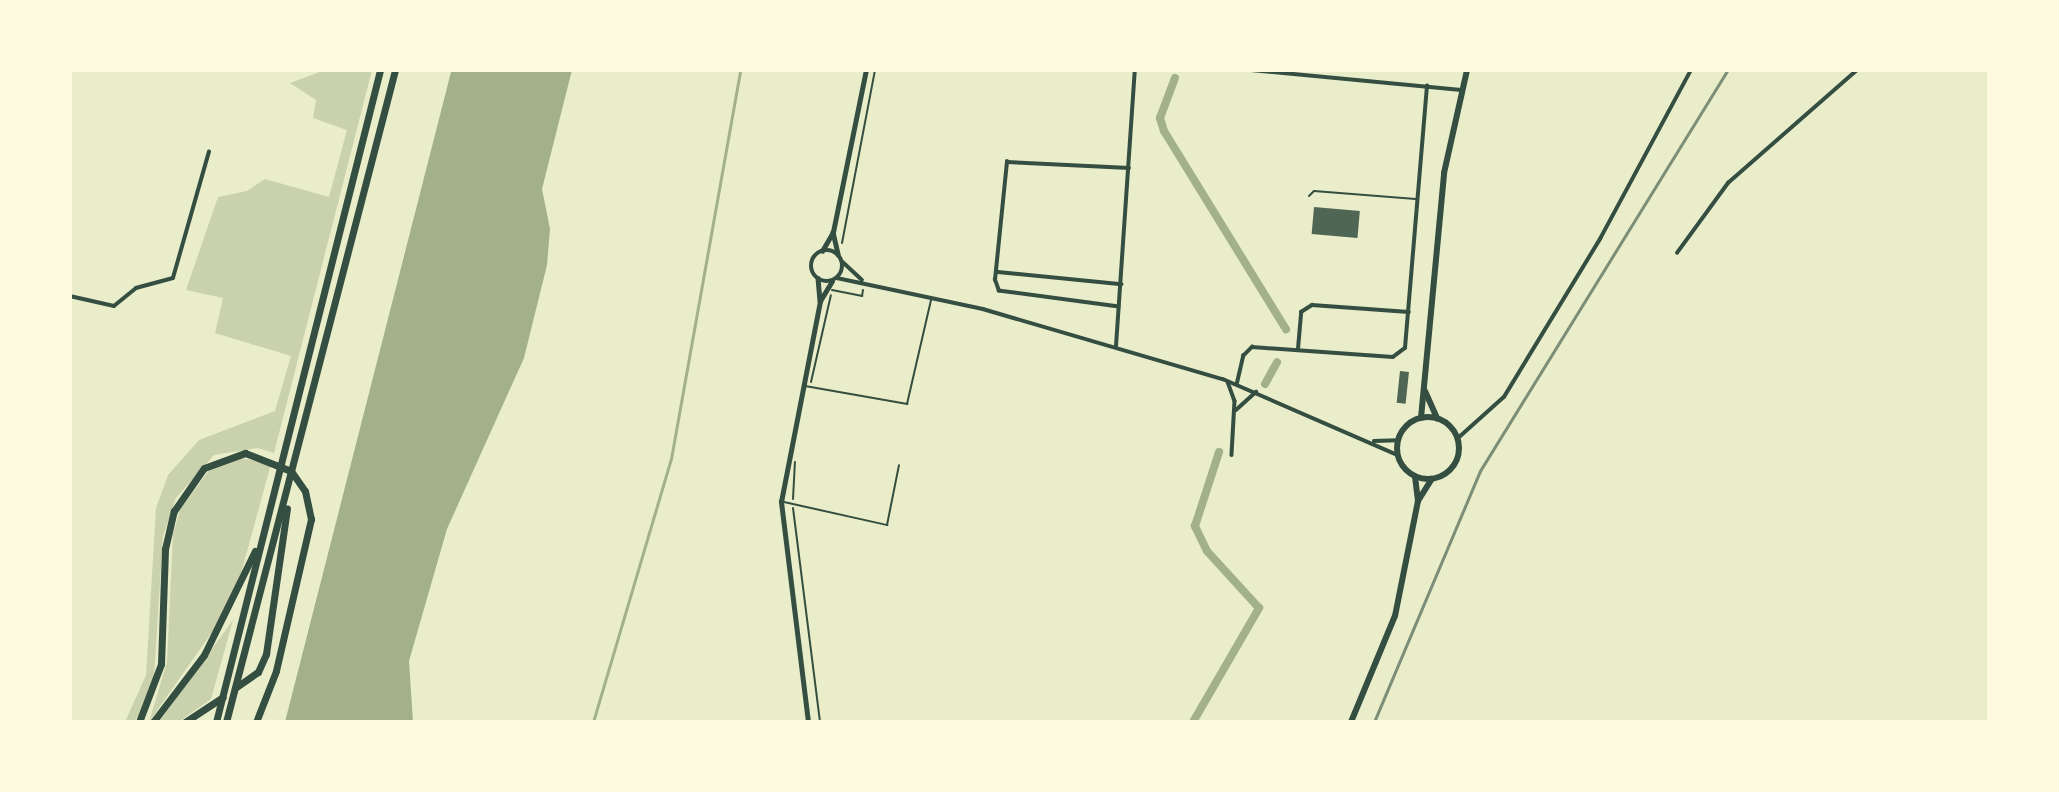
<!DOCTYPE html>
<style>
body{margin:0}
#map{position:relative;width:2059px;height:792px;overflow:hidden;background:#e9edc9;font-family:"Public Sans",sans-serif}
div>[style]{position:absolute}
.green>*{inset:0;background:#cad2ad}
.water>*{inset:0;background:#a3b18a}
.stream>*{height:2.5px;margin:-1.25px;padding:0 1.25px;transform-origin:1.25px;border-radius:1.25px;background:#a3b18a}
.canal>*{height:8px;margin:-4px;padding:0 4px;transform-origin:4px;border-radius:4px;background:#a3b18a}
.building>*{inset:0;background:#4f6655;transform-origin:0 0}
.path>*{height:2px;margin:-1px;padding:0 1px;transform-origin:1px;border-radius:1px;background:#344e41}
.service>*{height:2px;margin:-1px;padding:0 1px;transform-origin:1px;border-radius:1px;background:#344e41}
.minor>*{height:3.5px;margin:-1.75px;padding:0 1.75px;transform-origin:1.75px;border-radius:1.75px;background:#344e41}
.tertiary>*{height:4.5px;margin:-2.25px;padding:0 2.25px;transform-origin:2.25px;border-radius:2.25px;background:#344e41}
.tertiary>.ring{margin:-2.25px;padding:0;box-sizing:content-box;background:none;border:4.5px solid #344e41;border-radius:50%}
.primary>*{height:6px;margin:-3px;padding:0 3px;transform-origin:3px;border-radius:3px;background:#344e41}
.primary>.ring{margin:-3px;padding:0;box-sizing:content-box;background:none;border:6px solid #344e41;border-radius:50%}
.motorway>*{height:7px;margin:-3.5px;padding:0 3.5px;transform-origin:3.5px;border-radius:3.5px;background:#344e41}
.rail>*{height:2.5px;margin:-1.25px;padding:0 1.25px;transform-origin:1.25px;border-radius:1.25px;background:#7c8e77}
span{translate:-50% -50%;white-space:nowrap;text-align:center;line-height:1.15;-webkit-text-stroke:7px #fefae0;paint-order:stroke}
.frame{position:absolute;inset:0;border:72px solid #fefae0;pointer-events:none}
</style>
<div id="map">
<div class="green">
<i style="clip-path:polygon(325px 70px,372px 70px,274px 453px,258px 448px,214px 455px,176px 498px,163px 536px,154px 677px,142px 711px,134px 722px,125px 722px,146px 675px,156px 508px,168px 475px,199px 440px,275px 411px,291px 356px,215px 333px,223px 298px,186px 290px,218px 197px,247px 191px,265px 179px,329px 197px,347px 130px,313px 118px,316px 100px,290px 83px)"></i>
<i style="clip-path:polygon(240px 458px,271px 464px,240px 577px,217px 625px,149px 722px,167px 662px,173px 534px,180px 510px,210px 469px)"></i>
<i style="clip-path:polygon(233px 620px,211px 699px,178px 722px,159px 722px)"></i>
</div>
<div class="water">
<i style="clip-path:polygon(572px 70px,542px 189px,550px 229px,547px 265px,524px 358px,447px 529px,409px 661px,413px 722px,285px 722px,451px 72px)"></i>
</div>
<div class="stream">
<i style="left:593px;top:722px;width:274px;rotate:-73.5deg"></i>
<i style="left:671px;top:459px;width:395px;rotate:-79.9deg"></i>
</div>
<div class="canal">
<i style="left:1175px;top:78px;width:43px;rotate:110.6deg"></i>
<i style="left:1160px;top:118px;width:14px;rotate:73deg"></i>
<i style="left:1164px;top:131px;width:233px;rotate:58.4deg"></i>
<i style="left:1265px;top:384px;width:25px;rotate:-61deg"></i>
<i style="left:1193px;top:722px;width:132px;rotate:-59.9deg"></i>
<i style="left:1259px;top:608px;width:77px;rotate:-132.4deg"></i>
<i style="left:1207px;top:551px;width:28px;rotate:-116deg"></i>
<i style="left:1195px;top:526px;width:78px;rotate:-72deg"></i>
</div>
<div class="building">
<i style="left:1314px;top:207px;width:46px;height:27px;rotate:5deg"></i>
<i style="left:1400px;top:371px;width:9px;height:32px;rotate:6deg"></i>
</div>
<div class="path">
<i style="left:842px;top:243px;width:176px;rotate:-79.2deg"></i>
<i style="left:832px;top:290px;width:31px;rotate:11deg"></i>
<i style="left:862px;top:296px;width:6px;rotate:-81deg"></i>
<i style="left:811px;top:382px;width:89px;rotate:-77.1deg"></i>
<i style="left:793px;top:499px;width:37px;rotate:-87deg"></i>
<i style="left:793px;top:508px;width:216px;rotate:82.8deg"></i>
</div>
<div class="service">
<i style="left:1309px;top:196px;width:7px;rotate:-45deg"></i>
<i style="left:1314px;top:191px;width:102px;rotate:4.5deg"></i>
<i style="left:805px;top:386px;width:104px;rotate:10deg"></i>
<i style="left:907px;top:404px;width:107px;rotate:-77deg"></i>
<i style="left:784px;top:502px;width:106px;rotate:12.6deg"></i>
<i style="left:887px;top:525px;width:61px;rotate:-78.7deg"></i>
</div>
<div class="minor">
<i style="left:1251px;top:70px;width:211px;rotate:5.4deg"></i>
<i style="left:1677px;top:253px;width:87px;rotate:-53.9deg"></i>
<i style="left:1728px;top:183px;width:171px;rotate:-41.2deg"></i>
<i style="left:843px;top:262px;width:26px;rotate:43deg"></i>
<i style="left:998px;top:272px;width:124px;rotate:5.6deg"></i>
<i style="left:837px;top:278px;width:149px;rotate:12deg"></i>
<i style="left:983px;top:309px;width:250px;rotate:16.3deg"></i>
<i style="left:1223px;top:379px;width:191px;rotate:23.5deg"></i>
<i style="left:70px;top:296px;width:45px;rotate:12.8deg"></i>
<i style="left:114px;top:306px;width:28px;rotate:-39deg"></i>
<i style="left:136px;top:288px;width:38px;rotate:-15deg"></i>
<i style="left:173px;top:278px;width:131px;rotate:-74.1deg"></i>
<i style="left:1119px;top:307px;width:121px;rotate:-172.4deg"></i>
<i style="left:999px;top:291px;width:12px;rotate:-110deg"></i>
<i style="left:995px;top:280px;width:119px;rotate:-84.2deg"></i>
<i style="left:1007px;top:162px;width:122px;rotate:2.8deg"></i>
<i style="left:1116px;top:346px;width:277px;rotate:-86.1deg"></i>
<i style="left:1298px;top:349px;width:37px;rotate:-85deg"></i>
<i style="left:1301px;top:312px;width:13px;rotate:-32deg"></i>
<i style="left:1312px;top:305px;width:97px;rotate:4.1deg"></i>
<i style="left:1228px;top:382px;width:20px;rotate:70deg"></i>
<i style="left:1235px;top:401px;width:54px;rotate:93.2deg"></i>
<i style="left:1237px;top:383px;width:28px;rotate:-77deg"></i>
<i style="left:1243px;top:356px;width:13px;rotate:-45deg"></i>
<i style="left:1252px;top:347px;width:141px;rotate:4.1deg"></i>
<i style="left:1393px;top:357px;width:15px;rotate:-37deg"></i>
<i style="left:1405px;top:348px;width:263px;rotate:-85.2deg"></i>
<i style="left:1236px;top:410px;width:27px;rotate:-42deg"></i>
<i style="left:1457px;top:439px;width:63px;rotate:-41.8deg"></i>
<i style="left:1504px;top:397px;width:185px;rotate:-58.7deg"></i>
<i style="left:1600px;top:239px;width:192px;rotate:-61.7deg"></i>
<i style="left:1374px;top:441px;width:24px;rotate:-2deg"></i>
</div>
<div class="tertiary">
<i style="left:833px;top:232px;width:23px;rotate:77deg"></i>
<i class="ring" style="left:811px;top:250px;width:27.5px;height:27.5px"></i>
<i style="left:822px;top:251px;width:22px;rotate:-60deg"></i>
<i style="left:833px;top:232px;width:165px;rotate:-78.5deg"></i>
<i style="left:818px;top:278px;width:23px;rotate:85deg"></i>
<i style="left:808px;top:722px;width:222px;rotate:-97deg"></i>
<i style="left:781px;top:502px;width:205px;rotate:-79deg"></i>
<i style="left:820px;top:301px;width:23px;rotate:-59deg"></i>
</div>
<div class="primary">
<i style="left:1425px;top:391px;width:30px;rotate:66deg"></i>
<i class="ring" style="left:1397px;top:417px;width:56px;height:56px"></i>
<i style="left:1421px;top:418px;width:246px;rotate:-84.6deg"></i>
<i style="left:1444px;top:173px;width:106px;rotate:-77.4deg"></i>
<i style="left:1418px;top:501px;width:26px;rotate:-58deg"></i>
<i style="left:1351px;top:722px;width:115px;rotate:-67.5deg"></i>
<i style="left:1395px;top:616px;width:117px;rotate:-78.7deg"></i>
<i style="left:1418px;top:501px;width:25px;rotate:-97deg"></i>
</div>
<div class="motorway">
<i style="left:235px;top:688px;width:28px;rotate:-35deg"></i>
<i style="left:258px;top:672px;width:20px;rotate:-66deg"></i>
<i style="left:266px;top:654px;width:147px;rotate:-81.8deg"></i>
<i style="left:139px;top:722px;width:62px;rotate:-69.2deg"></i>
<i style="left:161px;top:664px;width:115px;rotate:-88deg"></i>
<i style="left:165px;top:549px;width:39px;rotate:-77deg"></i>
<i style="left:174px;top:511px;width:52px;rotate:-55.1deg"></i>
<i style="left:204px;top:468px;width:44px;rotate:-20.1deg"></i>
<i style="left:245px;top:453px;width:49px;rotate:21.4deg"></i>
<i style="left:291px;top:471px;width:24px;rotate:55deg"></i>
<i style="left:305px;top:491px;width:29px;rotate:78deg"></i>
<i style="left:311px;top:519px;width:156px;rotate:103deg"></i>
<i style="left:276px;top:671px;width:55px;rotate:111.4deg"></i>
<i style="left:153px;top:722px;width:84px;rotate:-52.7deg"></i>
<i style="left:204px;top:655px;width:116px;rotate:-63.9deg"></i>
<i style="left:185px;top:722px;width:45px;rotate:-33.3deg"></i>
<i style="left:216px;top:722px;width:672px;rotate:-75.88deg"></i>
<i style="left:226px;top:722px;width:674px;rotate:-75.47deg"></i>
</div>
<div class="rail">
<i style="left:1374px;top:722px;width:272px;rotate:-67.1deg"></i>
<i style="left:1480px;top:471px;width:471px;rotate:-58.3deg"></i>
</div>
<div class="frame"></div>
</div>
